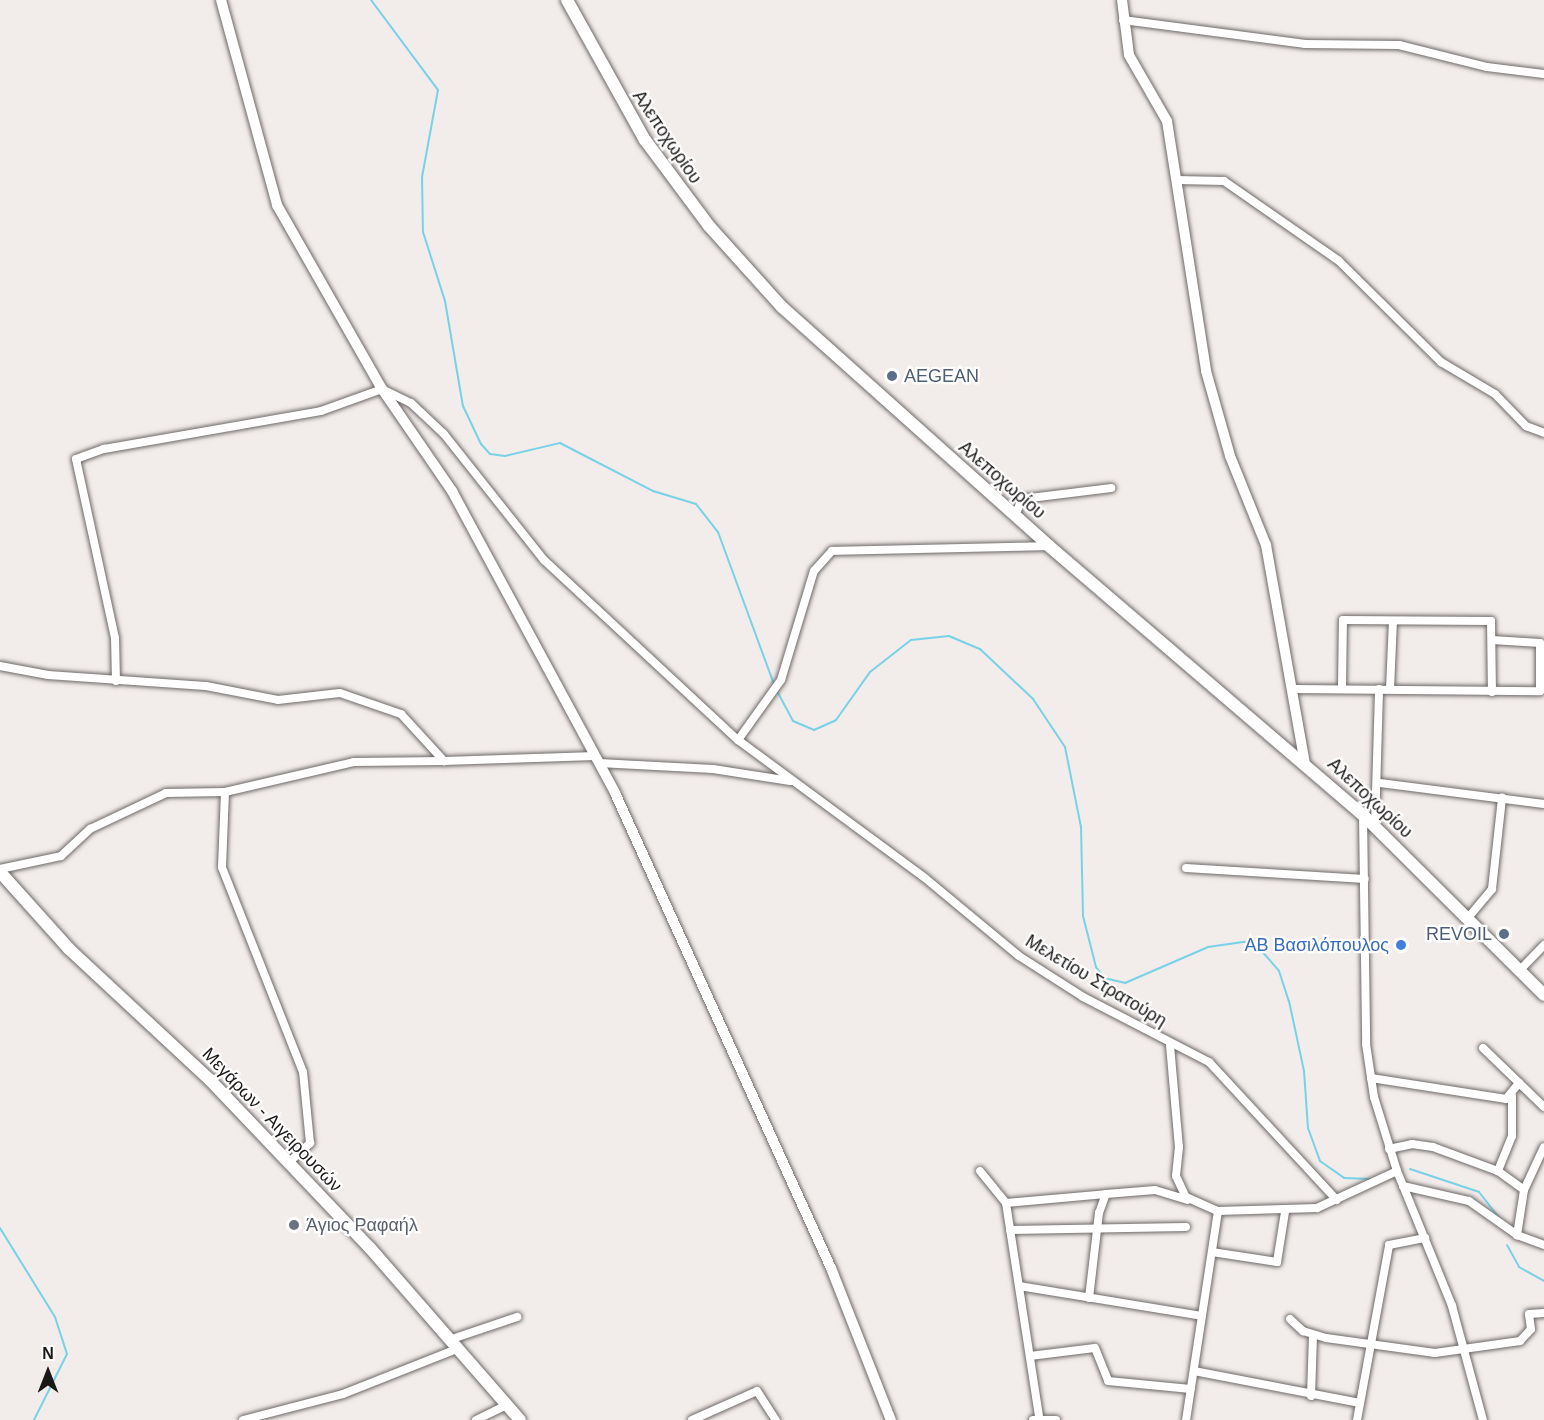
<!DOCTYPE html>
<meta charset="utf-8">
<style>
body{margin:0}
#map{position:relative;width:1544px;height:1420px;overflow:hidden;background:#f2ecea;font-family:Helvetica,sans-serif}
div>[style]{position:absolute}
.stream>*{height:2px;margin:-1px;padding:0 1px;transform-origin:1px;border-radius:1px;background:#78d2e7}
.roads{filter:drop-shadow(0 0 2px #6d6967) drop-shadow(0 0 2px #6d6967)}
.minor>*{height:8px;margin:-4px;padding:0 4px;transform-origin:4px;border-radius:4px;background:#fff}
.tertiary>*{height:10px;margin:-5px;padding:0 5px;transform-origin:5px;border-radius:5px;background:#fff}
.secondary>*{height:12px;margin:-6px;padding:0 6px;transform-origin:6px;border-radius:6px;background:#fff}
.dots>*{width:16px;height:16px;translate:-50% -50%;box-sizing:border-box;border:3px solid #fff;border-radius:50%}
span{translate:-50% -50%;white-space:nowrap;text-align:center;line-height:1.15;-webkit-text-stroke:4.5px #fff;paint-order:stroke}
.street-label{font-size:18px;color:#1b1918}
.service-label{font-size:18px;color:#4e5e75}
.left{translate:0 -50%;text-align:left}
.right{translate:-100% -50%;text-align:right}
.shop-label{font-size:18px;color:#366cbe}
.worship-label{font-size:18px;color:#5b616d}
.north{position:absolute;left:18px;top:1342px;width:60px;height:60px;-webkit-text-stroke:4px #fff;paint-order:stroke;rotate:0deg;font-size:16px;font-weight:700;line-height:24px;text-align:center;color:#1b1918}
.north::after{content:'';display:block;margin:auto;width:21px;height:27px;background:#1b1918;clip-path:polygon(50% 0,100% 100%,50% 72%,0 100%)}
</style>
<div id="map">
<div class="stream">
<i style="left:371px;top:0;width:112px;rotate:53.3deg"></i>
<i style="left:438px;top:90px;width:88px;rotate:100.4deg"></i>
<i style="left:422px;top:177px;width:55px;rotate:89deg"></i>
<i style="left:423px;top:232px;width:72px;rotate:72.3deg"></i>
<i style="left:445px;top:301px;width:107px;rotate:80.3deg"></i>
<i style="left:463px;top:406px;width:42px;rotate:64.7deg"></i>
<i style="left:481px;top:444px;width:13px;rotate:48deg"></i>
<i style="left:490px;top:454px;width:15px;rotate:8deg"></i>
<i style="left:505px;top:456px;width:57px;rotate:-13.3deg"></i>
<i style="left:560px;top:443px;width:105px;rotate:27.3deg"></i>
<i style="left:653px;top:491px;width:45px;rotate:16.8deg"></i>
<i style="left:696px;top:504px;width:36px;rotate:52deg"></i>
<i style="left:718px;top:532px;width:162px;rotate:69.8deg"></i>
<i style="left:776px;top:689px;width:36px;rotate:62deg"></i>
<i style="left:793px;top:721px;width:23px;rotate:23deg"></i>
<i style="left:814px;top:730px;width:24px;rotate:-24deg"></i>
<i style="left:836px;top:720px;width:59px;rotate:-54.7deg"></i>
<i style="left:870px;top:672px;width:52px;rotate:-38deg"></i>
<i style="left:911px;top:640px;width:38px;rotate:-6deg"></i>
<i style="left:949px;top:636px;width:34px;rotate:23deg"></i>
<i style="left:980px;top:649px;width:73px;rotate:43.3deg"></i>
<i style="left:1033px;top:699px;width:58px;rotate:56.3deg"></i>
<i style="left:1065px;top:747px;width:82px;rotate:78.7deg"></i>
<i style="left:1081px;top:827px;width:89px;rotate:88.7deg"></i>
<i style="left:1083px;top:916px;width:53px;rotate:75.7deg"></i>
<i style="left:1096px;top:967px;width:14px;rotate:54deg"></i>
<i style="left:1104px;top:978px;width:22px;rotate:13deg"></i>
<i style="left:1125px;top:983px;width:90px;rotate:-23.4deg"></i>
<i style="left:1208px;top:947px;width:37px;rotate:-8deg"></i>
<i style="left:1245px;top:942px;width:17px;rotate:25deg"></i>
<i style="left:1260px;top:949px;width:29px;rotate:49deg"></i>
<i style="left:1279px;top:971px;width:32px;rotate:72deg"></i>
<i style="left:1289px;top:1001px;width:72px;rotate:77.9deg"></i>
<i style="left:1304px;top:1071px;width:57px;rotate:86deg"></i>
<i style="left:1308px;top:1128px;width:35px;rotate:70deg"></i>
<i style="left:1320px;top:1161px;width:29px;rotate:35deg"></i>
<i style="left:1344px;top:1178px;width:27px;rotate:2deg"></i>
<i style="left:1410px;top:1169px;width:73px;rotate:18.4deg"></i>
<i style="left:1479px;top:1192px;width:37px;rotate:52deg"></i>
<i style="left:0;top:1228px;width:105px;rotate:58.3deg"></i>
<i style="left:55px;top:1317px;width:39px;rotate:72deg"></i>
<i style="left:67px;top:1354px;width:74px;rotate:116.6deg"></i>
<i style="left:1507px;top:1245px;width:25px;rotate:61deg"></i>
<i style="left:1519px;top:1267px;width:29px;rotate:29deg"></i>
</div>
<div class="roads">
<div class="minor">
<i style="left:1123px;top:20px;width:184px;rotate:7.5deg"></i>
<i style="left:1305px;top:44px;width:94px;rotate:0.6deg"></i>
<i style="left:1399px;top:45px;width:91px;rotate:14deg"></i>
<i style="left:1487px;top:67px;width:57px;rotate:7deg"></i>
<i style="left:1177px;top:180px;width:47px;rotate:1.2deg"></i>
<i style="left:1224px;top:181px;width:140px;rotate:34.8deg"></i>
<i style="left:1339px;top:261px;width:144px;rotate:44.7deg"></i>
<i style="left:1441px;top:362px;width:63px;rotate:30.7deg"></i>
<i style="left:1495px;top:394px;width:45px;rotate:45.9deg"></i>
<i style="left:1526px;top:426px;width:19px;rotate:21deg"></i>
<i style="left:1015px;top:516px;width:18px;rotate:-68deg"></i>
<i style="left:1022px;top:499px;width:90px;rotate:-7deg"></i>
<i style="left:0;top:666px;width:49px;rotate:10.6deg"></i>
<i style="left:48px;top:675px;width:158px;rotate:4deg"></i>
<i style="left:206px;top:686px;width:73px;rotate:11deg"></i>
<i style="left:278px;top:700px;width:62px;rotate:-6.4deg"></i>
<i style="left:340px;top:693px;width:65px;rotate:19deg"></i>
<i style="left:401px;top:714px;width:64px;rotate:47.5deg"></i>
<i style="left:444px;top:761px;width:151px;rotate:-1.9deg"></i>
<i style="left:116px;top:681px;width:43px;rotate:-91.3deg"></i>
<i style="left:115px;top:638px;width:183px;rotate:-102.3deg"></i>
<i style="left:76px;top:459px;width:30px;rotate:-20deg"></i>
<i style="left:104px;top:449px;width:220px;rotate:-9.9deg"></i>
<i style="left:321px;top:411px;width:65px;rotate:-19.8deg"></i>
<i style="left:382px;top:389px;width:32px;rotate:26deg"></i>
<i style="left:411px;top:403px;width:45px;rotate:43.2deg"></i>
<i style="left:444px;top:434px;width:161px;rotate:51.6deg"></i>
<i style="left:544px;top:560px;width:265px;rotate:42.9deg"></i>
<i style="left:738px;top:740px;width:232px;rotate:36.4deg"></i>
<i style="left:925px;top:878px;width:122px;rotate:39.7deg"></i>
<i style="left:1019px;top:956px;width:76px;rotate:32.6deg"></i>
<i style="left:1083px;top:997px;width:142px;rotate:27.3deg"></i>
<i style="left:1209px;top:1062px;width:188px;rotate:47.2deg"></i>
<i style="left:1342px;top:688px;width:68px;rotate:-89.2deg"></i>
<i style="left:1343px;top:620px;width:148px;rotate:0.4deg"></i>
<i style="left:1491px;top:621px;width:71px;rotate:89.2deg"></i>
<i style="left:1294px;top:689px;width:246px;rotate:0.5deg"></i>
<i style="left:1540px;top:691px;width:48px;rotate:-90deg"></i>
<i style="left:1540px;top:643px;width:48px;rotate:-176.4deg"></i>
<i style="left:1390px;top:689px;width:68px;rotate:-87.5deg"></i>
<i style="left:738px;top:740px;width:74px;rotate:-54.4deg"></i>
<i style="left:781px;top:680px;width:114px;rotate:-73.2deg"></i>
<i style="left:814px;top:571px;width:27px;rotate:-48deg"></i>
<i style="left:832px;top:551px;width:217px;rotate:-1.3deg"></i>
<i style="left:599px;top:763px;width:114px;rotate:3deg"></i>
<i style="left:713px;top:769px;width:78px;rotate:8.9deg"></i>
<i style="left:1380px;top:783px;width:165px;rotate:7.3deg"></i>
<i style="left:1363px;top:815px;width:229px;rotate:89.2deg"></i>
<i style="left:1366px;top:1044px;width:54px;rotate:81.4deg"></i>
<i style="left:1374px;top:1097px;width:77px;rotate:72.7deg"></i>
<i style="left:1397px;top:1171px;width:146px;rotate:67.8deg"></i>
<i style="left:1452px;top:1306px;width:118px;rotate:74.8deg"></i>
<i style="left:1375px;top:826px;width:137px;rotate:-88.3deg"></i>
<i style="left:1186px;top:868px;width:179px;rotate:3.5deg"></i>
<i style="left:0;top:869px;width:62px;rotate:-12deg"></i>
<i style="left:61px;top:856px;width:40px;rotate:-43deg"></i>
<i style="left:90px;top:829px;width:84px;rotate:-25.3deg"></i>
<i style="left:166px;top:793px;width:59px;rotate:-1deg"></i>
<i style="left:1467px;top:919px;width:39px;rotate:-50deg"></i>
<i style="left:1492px;top:889px;width:92px;rotate:-83.7deg"></i>
<i style="left:1519px;top:971px;width:36px;rotate:-46deg"></i>
<i style="left:1170px;top:1045px;width:102px;rotate:85deg"></i>
<i style="left:1179px;top:1147px;width:29px;rotate:96deg"></i>
<i style="left:1176px;top:1176px;width:23px;rotate:65deg"></i>
<i style="left:1186px;top:1197px;width:35px;rotate:24deg"></i>
<i style="left:1218px;top:1211px;width:211px;rotate:98.7deg"></i>
<i style="left:1483px;top:1048px;width:85px;rotate:44deg"></i>
<i style="left:1371px;top:1078px;width:137px;rotate:8.8deg"></i>
<i style="left:1506px;top:1099px;width:21px;rotate:-51deg"></i>
<i style="left:1512px;top:1096px;width:40px;rotate:90deg"></i>
<i style="left:1512px;top:1136px;width:38px;rotate:112deg"></i>
<i style="left:1498px;top:1171px;width:32px;rotate:36deg"></i>
<i style="left:1524px;top:1190px;width:46px;rotate:98.8deg"></i>
<i style="left:1389px;top:1149px;width:24px;rotate:-12deg"></i>
<i style="left:1412px;top:1144px;width:21px;rotate:8deg"></i>
<i style="left:1433px;top:1147px;width:69px;rotate:20.3deg"></i>
<i style="left:288px;top:1163px;width:30px;rotate:-42deg"></i>
<i style="left:310px;top:1143px;width:71px;rotate:-95.6deg"></i>
<i style="left:303px;top:1072px;width:220px;rotate:-111.6deg"></i>
<i style="left:222px;top:867px;width:75px;rotate:-87.7deg"></i>
<i style="left:225px;top:792px;width:132px;rotate:-13.1deg"></i>
<i style="left:354px;top:762px;width:90px;rotate:-0.6deg"></i>
<i style="left:980px;top:1171px;width:41px;rotate:50.9deg"></i>
<i style="left:1006px;top:1203px;width:217px;rotate:81.2deg"></i>
<i style="left:1403px;top:1186px;width:68px;rotate:12.8deg"></i>
<i style="left:1469px;top:1201px;width:59px;rotate:35.3deg"></i>
<i style="left:1517px;top:1235px;width:29px;rotate:20deg"></i>
<i style="left:1524px;top:1190px;width:47px;rotate:-65.1deg"></i>
<i style="left:1006px;top:1203px;width:100px;rotate:-5.1deg"></i>
<i style="left:1218px;top:1211px;width:99px;rotate:-1.7deg"></i>
<i style="left:1317px;top:1208px;width:88px;rotate:-24.8deg"></i>
<i style="left:1010px;top:1230px;width:176px;rotate:-1deg"></i>
<i style="left:1212px;top:1252px;width:66px;rotate:8.7deg"></i>
<i style="left:1277px;top:1262px;width:51px;rotate:-80.9deg"></i>
<i style="left:1019px;top:1286px;width:185px;rotate:9.3deg"></i>
<i style="left:1089px;top:1298px;width:86px;rotate:-83.3deg"></i>
<i style="left:1099px;top:1213px;width:20px;rotate:-70deg"></i>
<i style="left:1106px;top:1194px;width:49px;rotate:-4.7deg"></i>
<i style="left:1155px;top:1190px;width:34px;rotate:17deg"></i>
<i style="left:1290px;top:1319px;width:18px;rotate:43deg"></i>
<i style="left:1303px;top:1331px;width:24px;rotate:17deg"></i>
<i style="left:1326px;top:1338px;width:110px;rotate:7.8deg"></i>
<i style="left:1435px;top:1353px;width:86px;rotate:-8deg"></i>
<i style="left:1520px;top:1341px;width:16px;rotate:-47deg"></i>
<i style="left:1531px;top:1329px;width:15px;rotate:-98deg"></i>
<i style="left:1529px;top:1314px;width:15px;rotate:-4deg"></i>
<i style="left:452px;top:1339px;width:69px;rotate:-18.7deg"></i>
<i style="left:1030px;top:1356px;width:65px;rotate:-7deg"></i>
<i style="left:1095px;top:1348px;width:35px;rotate:68deg"></i>
<i style="left:1108px;top:1381px;width:83px;rotate:5.5deg"></i>
<i style="left:1194px;top:1371px;width:169px;rotate:10.9deg"></i>
<i style="left:1311px;top:1396px;width:61px;rotate:-88.1deg"></i>
<i style="left:243px;top:1420px;width:103px;rotate:-14.6deg"></i>
<i style="left:343px;top:1394px;width:125px;rotate:-21.6deg"></i>
<i style="left:476px;top:1420px;width:34px;rotate:-26deg"></i>
<i style="left:692px;top:1420px;width:71px;rotate:-24deg"></i>
<i style="left:757px;top:1391px;width:35px;rotate:57deg"></i>
<i style="left:1033px;top:1420px;width:23px"></i>
<i style="left:1357px;top:1420px;width:178px;rotate:-79.6deg"></i>
<i style="left:1389px;top:1245px;width:37px;rotate:-11deg"></i>
</div>
<div class="tertiary">
<i style="left:221px;top:0;width:213px;rotate:74.7deg"></i>
<i style="left:277px;top:205px;width:212px;rotate:60.3deg"></i>
<i style="left:382px;top:389px;width:124px;rotate:55.5deg"></i>
<i style="left:452px;top:491px;width:343px;rotate:61.6deg"></i>
<i style="left:615px;top:793px;width:522px;rotate:65.55deg"></i>
<i style="left:831px;top:1268px;width:163px;rotate:68.5deg"></i>
<i style="left:1122px;top:0;width:55px;rotate:82.7deg"></i>
<i style="left:1129px;top:55px;width:76px;rotate:60.1deg"></i>
<i style="left:1167px;top:121px;width:253px;rotate:81.1deg"></i>
<i style="left:1206px;top:371px;width:88px;rotate:74.2deg"></i>
<i style="left:1230px;top:456px;width:96px;rotate:68deg"></i>
<i style="left:1266px;top:545px;width:221px;rotate:79.9deg"></i>
</div>
<div class="secondary">
<i style="left:567px;top:0;width:160px;rotate:60.9deg"></i>
<i style="left:645px;top:140px;width:107px;rotate:53.3deg"></i>
<i style="left:709px;top:226px;width:109px;rotate:48deg"></i>
<i style="left:782px;top:307px;width:358px;rotate:41.8deg"></i>
<i style="left:1049px;top:546px;width:413px;rotate:40.6deg"></i>
<i style="left:1363px;top:815px;width:255px;rotate:44.8deg"></i>
<i style="left:0;top:872px;width:103px;rotate:48.1deg"></i>
<i style="left:69px;top:949px;width:191px;rotate:42.9deg"></i>
<i style="left:209px;top:1079px;width:233px;rotate:46.4deg"></i>
<i style="left:370px;top:1248px;width:228px;rotate:48.9deg"></i>
</div>
</div>
<div class="dots">
<i style="left:892px;top:376px;background:#5c6f8a"></i>
<i style="left:1504px;top:934px;background:#5c6f8a"></i>
<i style="left:1401px;top:945px;background:#3f7fe0"></i>
<i style="left:294px;top:1225px;background:#6b7280"></i>
</div>
<div class="street-label">
<span style="left:667px;top:137px;rotate:56deg">Αλεποχωρίου</span>
<span style="left:1002px;top:480px;rotate:41deg">Αλεποχωρίου</span>
<span style="left:1370px;top:798px;rotate:43deg">Αλεποχωρίου</span>
<span style="left:1096px;top:981px;rotate:31deg">Μελετίου Στρατούρη</span>
<span style="left:272px;top:1120px;rotate:46deg">Μεγάρων - Αιγειρουσών</span>
</div>
<div class="service-label">
<span class="left" style="left:904px;top:376px">AEGEAN</span>
<span class="right" style="left:1492px;top:934px">REVOIL</span>
</div>
<div class="shop-label">
<span class="right" style="left:1389px;top:945px">ΑΒ Βασιλόπουλος</span>
</div>
<div class="worship-label">
<span class="left" style="left:306px;top:1225px">Άγιος Ραφαήλ</span>
</div>
<div class="north">N</div>
</div>
